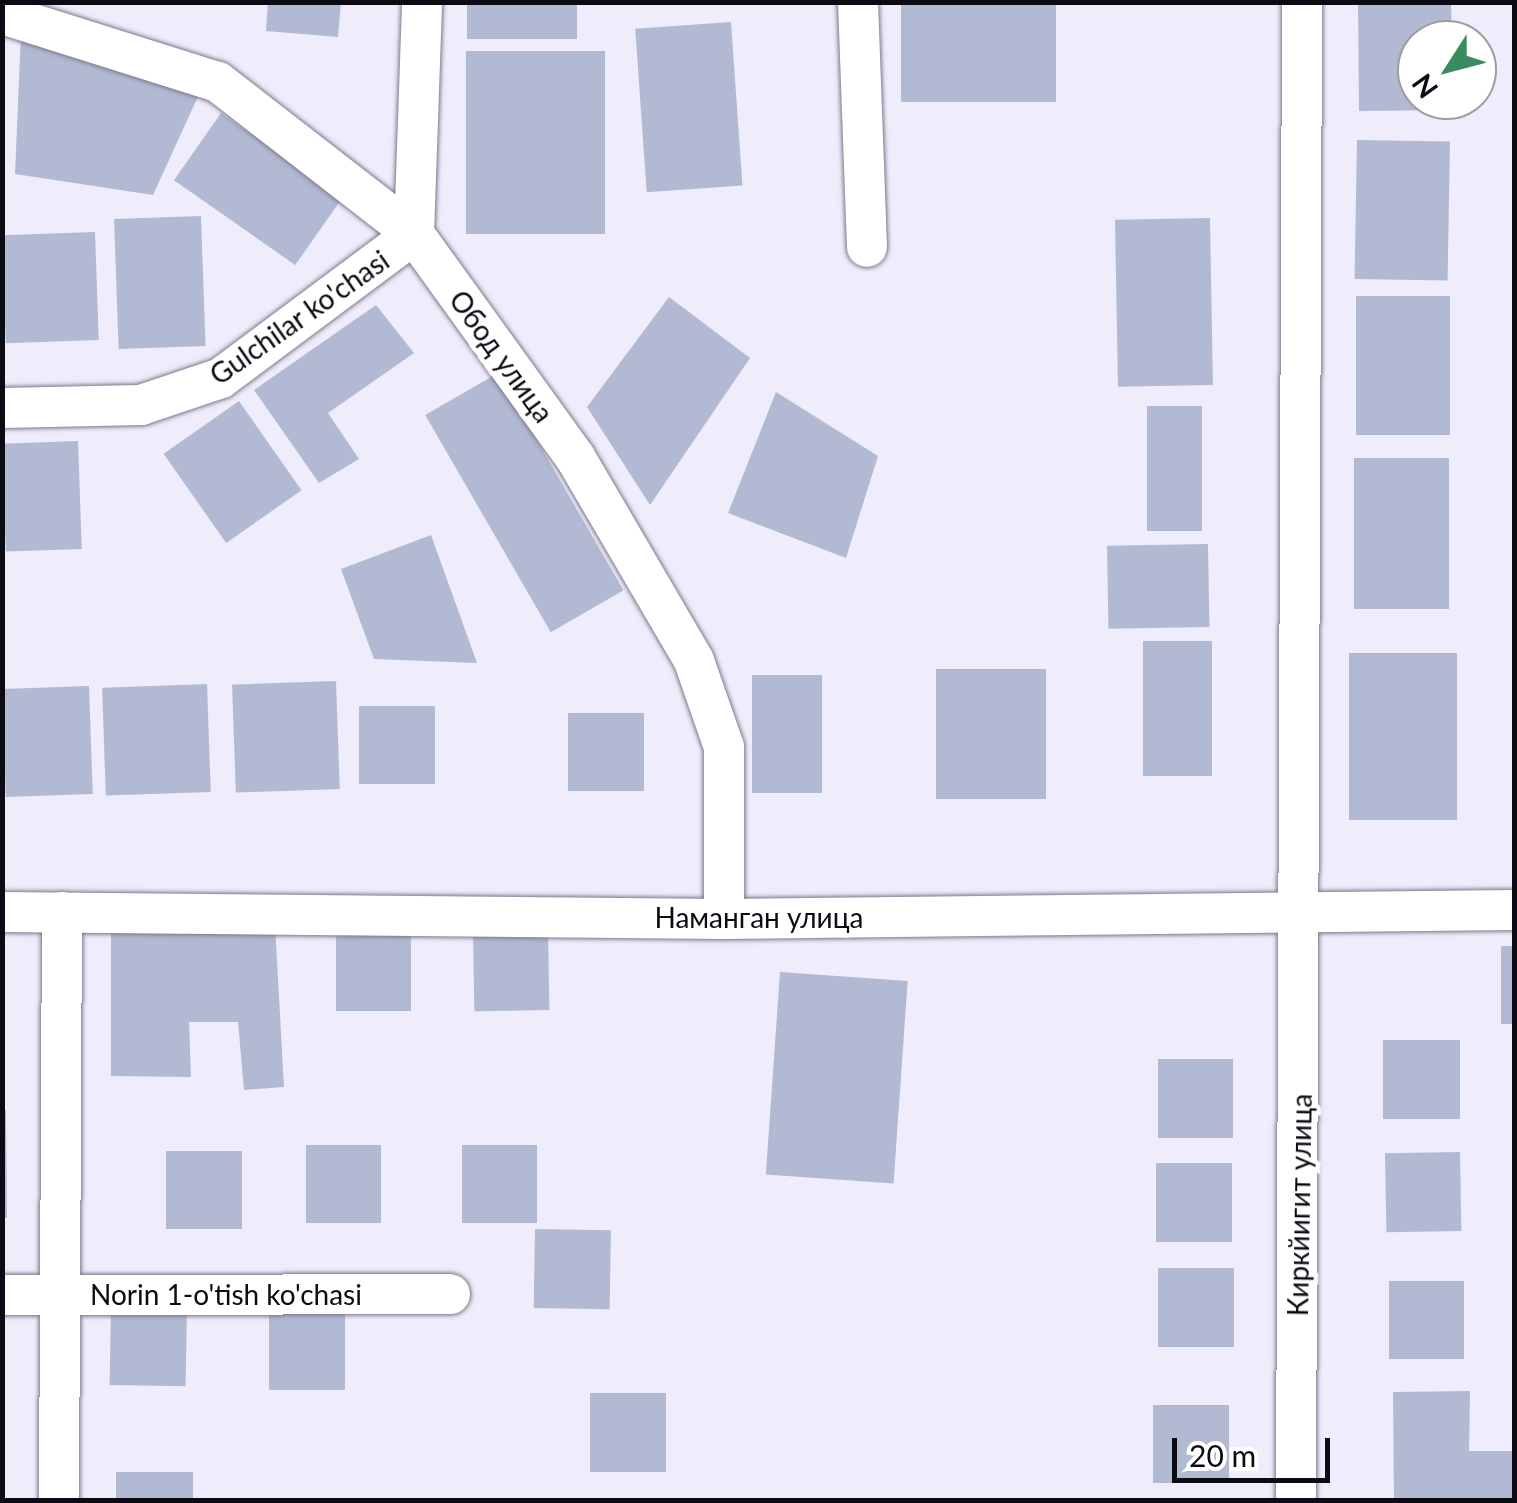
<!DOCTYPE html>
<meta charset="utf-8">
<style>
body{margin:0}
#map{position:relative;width:1517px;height:1503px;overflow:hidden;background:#efecfb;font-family:Lato,sans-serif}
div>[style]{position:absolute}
.building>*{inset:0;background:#b1bad2;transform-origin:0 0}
.roads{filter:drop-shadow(0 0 2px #7e788e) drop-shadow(0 0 2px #7e788e)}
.minor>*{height:40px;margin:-20px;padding:0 20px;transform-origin:20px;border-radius:20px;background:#fff}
span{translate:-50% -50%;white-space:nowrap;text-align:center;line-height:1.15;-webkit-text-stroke:9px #fff;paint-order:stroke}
.street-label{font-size:28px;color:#0c0a12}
.frame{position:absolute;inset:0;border:5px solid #0c0a12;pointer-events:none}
.north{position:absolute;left:1397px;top:20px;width:100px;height:100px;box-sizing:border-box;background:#fff;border:2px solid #9e9da0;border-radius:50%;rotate:234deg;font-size:28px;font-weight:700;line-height:40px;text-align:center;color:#0c0a12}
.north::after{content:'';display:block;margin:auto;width:35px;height:45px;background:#398c5f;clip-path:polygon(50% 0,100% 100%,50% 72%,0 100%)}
.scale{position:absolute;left:1172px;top:1438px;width:158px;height:45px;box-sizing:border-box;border:5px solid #0c0a12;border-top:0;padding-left:12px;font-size:30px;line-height:35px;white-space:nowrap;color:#0c0a12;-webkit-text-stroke:8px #fff;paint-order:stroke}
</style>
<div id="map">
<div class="building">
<i style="clip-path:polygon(268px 2px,341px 2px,338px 37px,266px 31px)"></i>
<i style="left:467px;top:2px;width:110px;height:37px"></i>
<i style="left:901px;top:2px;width:155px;height:100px"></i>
<i style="clip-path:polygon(1358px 2px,1451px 2px,1452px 40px,1417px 40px,1417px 100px,1452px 100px,1453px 110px,1359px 111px)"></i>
<i style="left:731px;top:22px;width:164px;height:96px;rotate:86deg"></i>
<i style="clip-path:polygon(21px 33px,201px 90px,153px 195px,15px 174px)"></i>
<i style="left:466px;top:51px;width:139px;height:183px"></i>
<i style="left:221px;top:113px;width:148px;height:82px;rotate:35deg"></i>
<i style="left:1357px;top:140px;width:93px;height:139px;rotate:1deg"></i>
<i style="left:201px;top:216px;width:130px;height:87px;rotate:88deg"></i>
<i style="left:1210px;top:218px;width:167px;height:95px;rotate:89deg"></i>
<i style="left:95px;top:232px;width:108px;height:93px;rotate:88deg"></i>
<i style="left:1450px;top:296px;width:139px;height:94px;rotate:90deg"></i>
<i style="clip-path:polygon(669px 297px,750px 358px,650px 505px,587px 407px)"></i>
<i style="clip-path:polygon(376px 305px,414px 353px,328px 413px,359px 459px,319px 483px,254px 390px)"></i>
<i style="left:498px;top:373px;width:251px;height:84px;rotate:60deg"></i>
<i style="clip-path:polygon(776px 392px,878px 456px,846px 558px,728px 513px)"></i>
<i style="left:239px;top:401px;width:109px;height:92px;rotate:55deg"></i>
<i style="left:1147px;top:406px;width:55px;height:125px"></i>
<i style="left:78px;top:441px;width:108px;height:76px;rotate:88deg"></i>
<i style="left:1354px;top:458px;width:95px;height:151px"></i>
<i style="clip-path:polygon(431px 535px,477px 663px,374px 659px,341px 569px)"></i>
<i style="left:1208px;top:544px;width:83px;height:101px;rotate:89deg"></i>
<i style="left:1212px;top:641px;width:135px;height:69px;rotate:90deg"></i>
<i style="left:1349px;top:653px;width:108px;height:167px"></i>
<i style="left:1046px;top:669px;width:130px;height:110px;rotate:90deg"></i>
<i style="left:752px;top:675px;width:70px;height:118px"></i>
<i style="left:336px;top:681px;width:108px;height:104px;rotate:88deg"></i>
<i style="left:207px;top:684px;width:108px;height:105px;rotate:88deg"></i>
<i style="left:89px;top:686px;width:108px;height:87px;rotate:88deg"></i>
<i style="left:359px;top:706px;width:76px;height:78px"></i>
<i style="left:568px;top:713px;width:76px;height:78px"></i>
<i style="clip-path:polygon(275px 924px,284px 1087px,244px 1090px,238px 1022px,189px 1022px,191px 1077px,111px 1076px,111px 925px)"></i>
<i style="left:548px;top:931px;width:79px;height:75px;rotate:89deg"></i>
<i style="left:336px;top:933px;width:75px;height:78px"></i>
<i style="left:1501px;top:946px;width:13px;height:78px"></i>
<i style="left:780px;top:972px;width:128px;height:203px;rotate:4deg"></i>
<i style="left:1383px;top:1040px;width:77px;height:79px"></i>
<i style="left:1233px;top:1059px;width:79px;height:75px;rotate:90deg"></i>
<i style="clip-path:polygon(2px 1110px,6px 1110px,7px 1218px,2px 1218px)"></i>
<i style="left:306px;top:1145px;width:75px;height:78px"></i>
<i style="left:462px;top:1145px;width:75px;height:78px"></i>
<i style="left:166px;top:1151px;width:76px;height:78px"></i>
<i style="left:1460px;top:1152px;width:79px;height:75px;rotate:89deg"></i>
<i style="left:1156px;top:1163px;width:76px;height:79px"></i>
<i style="left:535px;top:1229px;width:76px;height:79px;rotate:1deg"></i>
<i style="left:1158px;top:1268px;width:76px;height:79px"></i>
<i style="left:1389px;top:1281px;width:75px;height:78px"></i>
<i style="left:111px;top:1306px;width:76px;height:79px;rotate:1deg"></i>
<i style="left:269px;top:1312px;width:76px;height:78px"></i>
<i style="clip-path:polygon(1470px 1391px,1469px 1451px,1514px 1451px,1514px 1500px,1394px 1500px,1393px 1392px)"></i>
<i style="left:590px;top:1393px;width:76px;height:79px"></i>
<i style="left:1153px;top:1405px;width:76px;height:78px"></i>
<i style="left:116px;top:1472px;width:77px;height:28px"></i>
</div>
<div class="roads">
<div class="minor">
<i style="left:858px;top:2px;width:245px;rotate:87.9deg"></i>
<i style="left:2px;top:14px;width:226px;rotate:17.5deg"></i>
<i style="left:218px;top:82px;width:248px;rotate:37.8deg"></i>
<i style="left:414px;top:234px;width:275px;rotate:54.2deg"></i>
<i style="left:575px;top:457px;width:236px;rotate:59.7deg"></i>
<i style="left:694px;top:661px;width:91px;rotate:70.8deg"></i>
<i style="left:724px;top:747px;width:172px;rotate:90deg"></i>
<i style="left:2px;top:408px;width:139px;rotate:-1.2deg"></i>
<i style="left:141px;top:405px;width:84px;rotate:-18.6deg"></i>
<i style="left:221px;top:378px;width:241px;rotate:-36.7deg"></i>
<i style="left:414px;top:234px;width:232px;rotate:-88deg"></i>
<i style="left:2px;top:912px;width:722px;rotate:0.56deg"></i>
<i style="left:724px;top:919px;width:790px;rotate:-0.65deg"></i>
<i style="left:2px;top:1295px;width:448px;rotate:-0.1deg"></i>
<i style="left:59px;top:1500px;width:588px;rotate:-89.71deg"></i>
<i style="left:1296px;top:1500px;width:1498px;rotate:-89.77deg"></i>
</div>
</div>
<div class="street-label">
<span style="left:299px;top:317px;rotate:-35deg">Gulchilar ko'chasi</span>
<span style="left:502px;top:356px;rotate:54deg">Обод улица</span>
<span style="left:759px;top:917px">Наманган улица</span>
<span style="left:1299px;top:1205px;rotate:-89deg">Киркйигит улица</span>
<span style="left:226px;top:1294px">Norin 1-o'tish ko'chasi</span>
</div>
<div class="frame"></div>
<div class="north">N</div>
<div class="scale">20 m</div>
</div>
